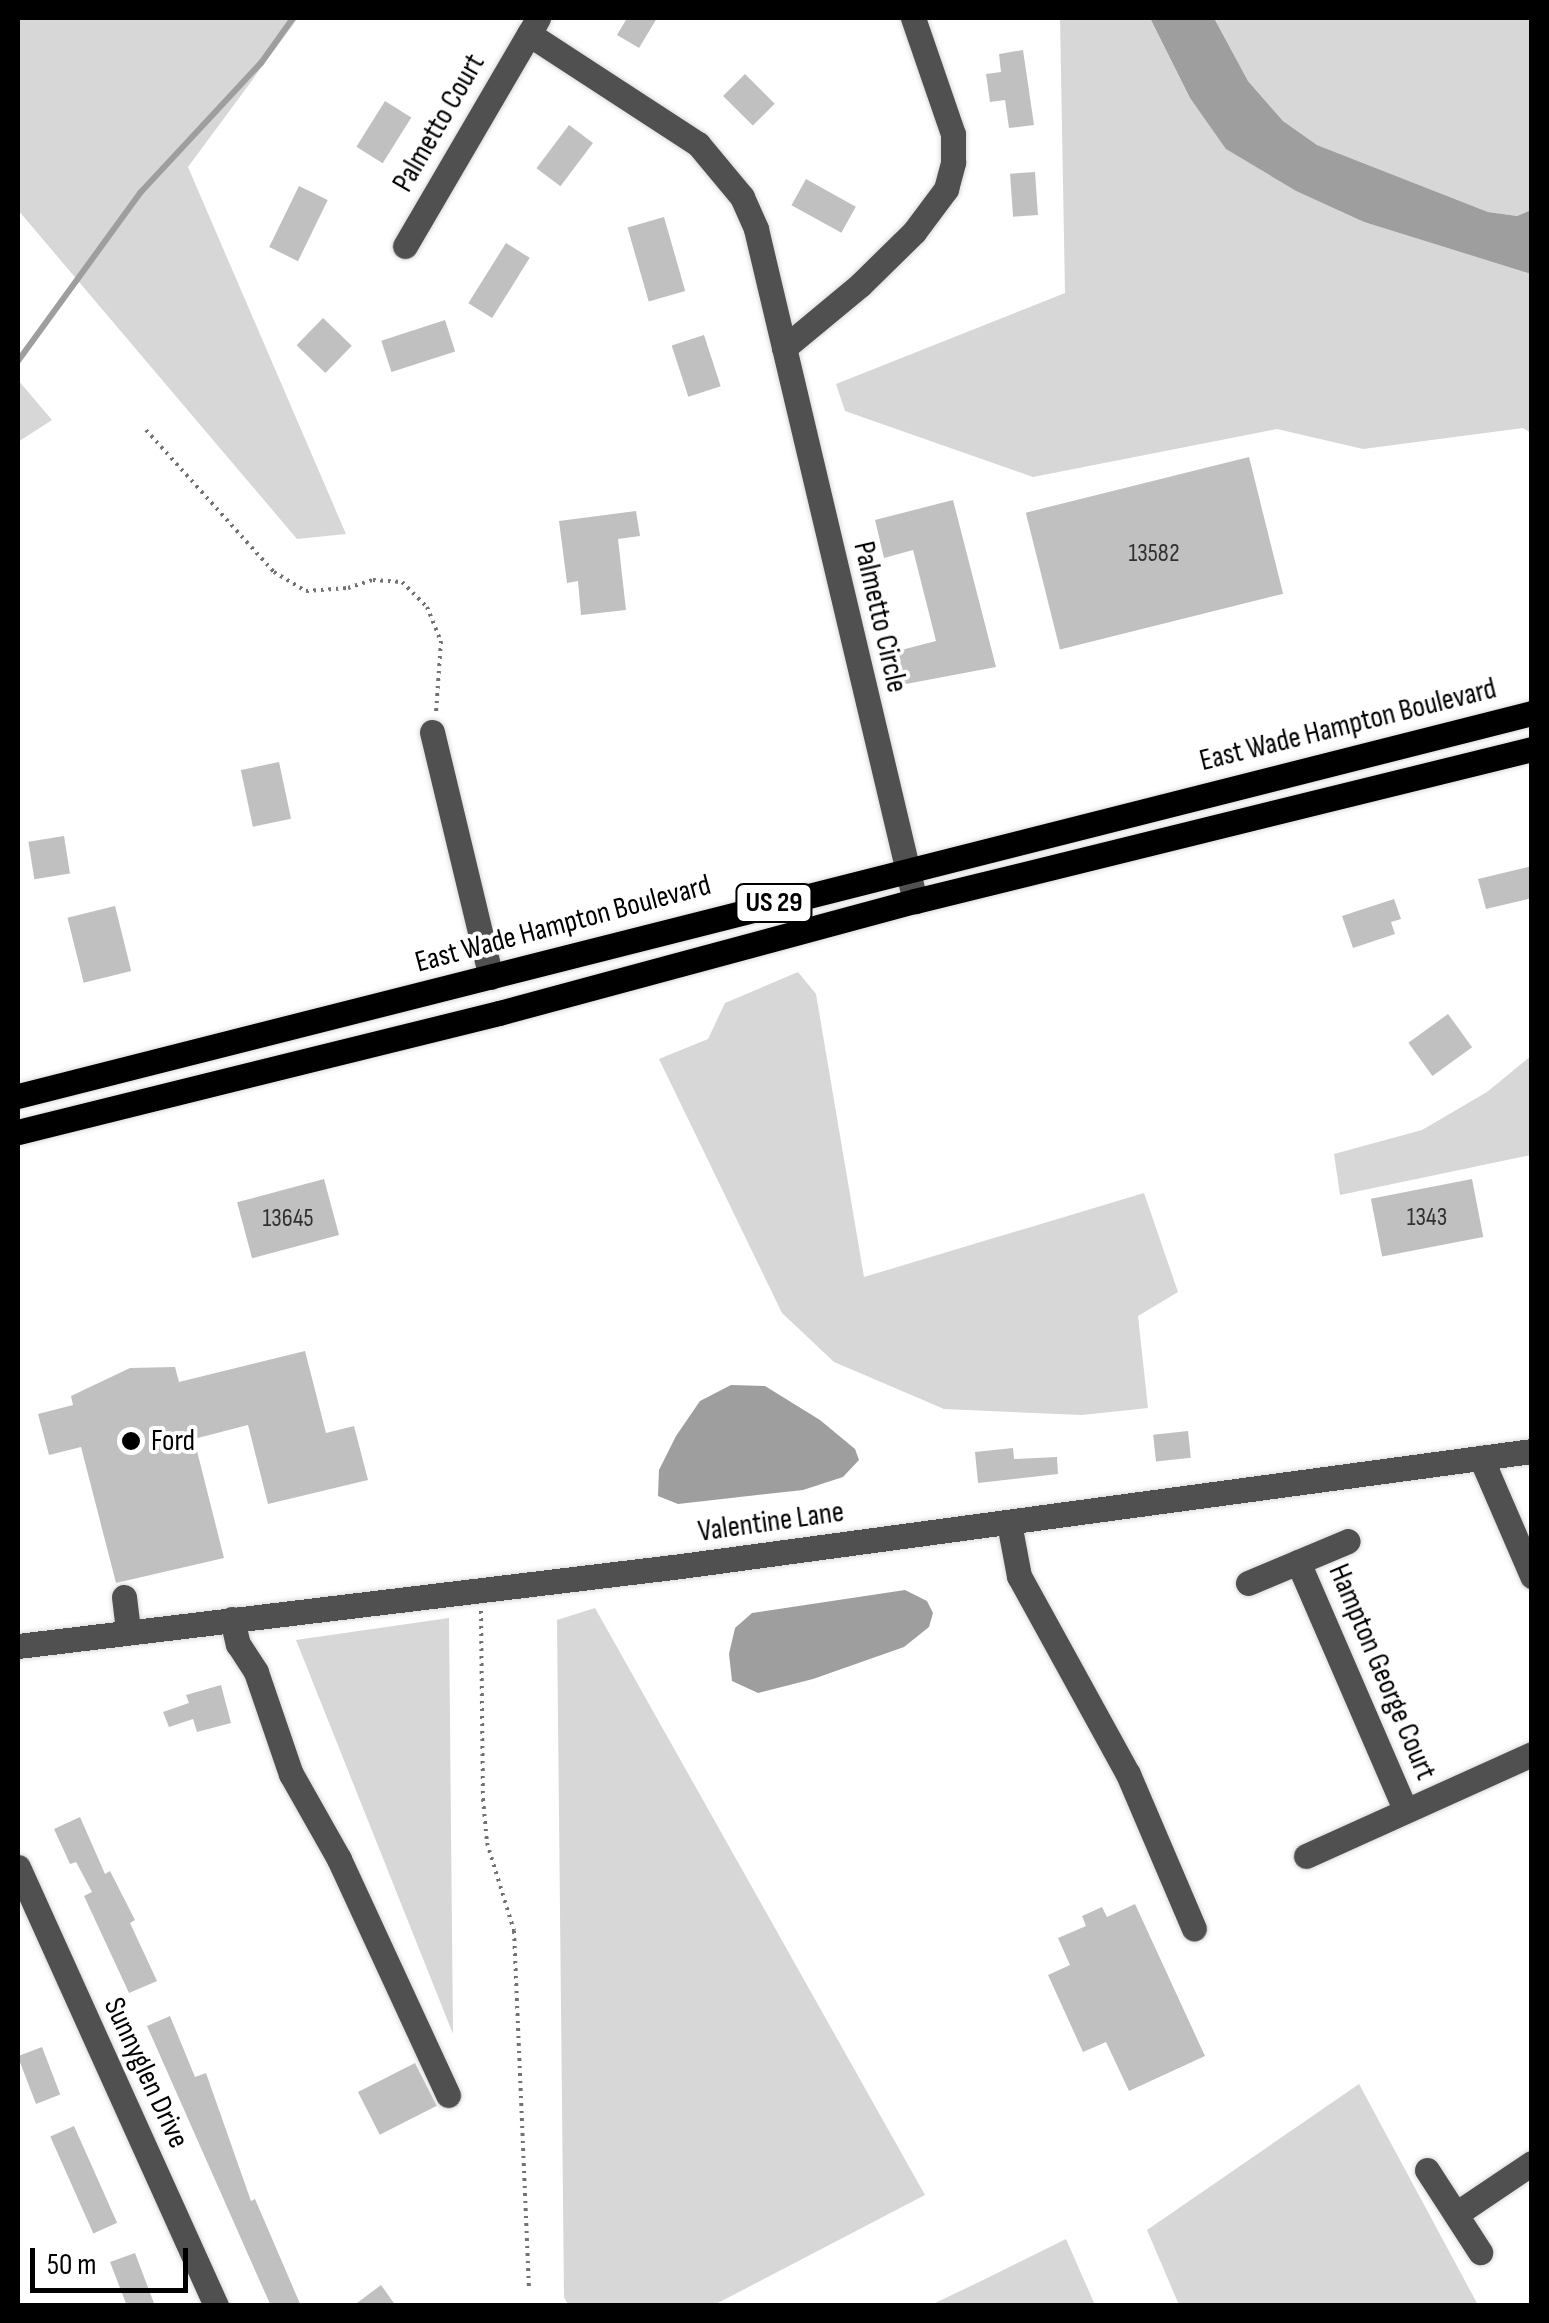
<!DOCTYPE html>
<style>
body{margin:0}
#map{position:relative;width:1549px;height:2323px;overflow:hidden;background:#fff;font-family:"Sofia Sans Condensed",sans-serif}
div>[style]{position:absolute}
.green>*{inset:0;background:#d7d7d7}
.water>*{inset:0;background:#9e9e9e}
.stream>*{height:6px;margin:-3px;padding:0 3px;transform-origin:3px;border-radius:3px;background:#9e9e9e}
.building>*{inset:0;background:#c0c0c0;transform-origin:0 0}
.path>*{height:4px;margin-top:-2px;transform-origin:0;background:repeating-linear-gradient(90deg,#727272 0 2.5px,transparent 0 7.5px)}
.roads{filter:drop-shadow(0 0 2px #dbdbdb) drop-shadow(0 0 2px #dbdbdb)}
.minor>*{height:25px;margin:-12.5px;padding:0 12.5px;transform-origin:12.5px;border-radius:12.5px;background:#505050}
.major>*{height:25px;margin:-12.5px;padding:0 12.5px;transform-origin:12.5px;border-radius:12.5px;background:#000}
.dots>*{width:28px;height:28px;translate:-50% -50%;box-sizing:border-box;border:5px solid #fff;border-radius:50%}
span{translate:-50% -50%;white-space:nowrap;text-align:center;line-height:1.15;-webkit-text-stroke:8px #fff;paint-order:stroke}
.number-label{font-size:25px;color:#303030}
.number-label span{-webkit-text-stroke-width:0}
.shield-label span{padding:2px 8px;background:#fff;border:2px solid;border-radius:8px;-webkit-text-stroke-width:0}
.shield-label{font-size:28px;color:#000;font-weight:700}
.street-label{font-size:30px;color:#000}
.poi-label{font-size:30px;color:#000}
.left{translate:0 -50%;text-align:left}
.frame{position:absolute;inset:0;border:20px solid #000;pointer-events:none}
.scale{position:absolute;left:30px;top:2248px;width:158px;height:45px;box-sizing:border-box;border:5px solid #000;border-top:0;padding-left:12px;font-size:30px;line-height:35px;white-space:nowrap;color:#000;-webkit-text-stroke:8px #fff;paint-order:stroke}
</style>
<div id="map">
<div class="green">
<i style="clip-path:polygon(18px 18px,298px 18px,188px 167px,346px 534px,297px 539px,18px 210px)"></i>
<i style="clip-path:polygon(1060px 18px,1150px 18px,1190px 98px,1227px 149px,1296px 191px,1364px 222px,1531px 274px,1531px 433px,1523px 428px,1363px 449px,1277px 429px,1033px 477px,845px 411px,836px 384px,1065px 293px)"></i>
<i style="clip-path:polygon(1214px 18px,1531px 18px,1531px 210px,1517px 216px,1488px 212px,1317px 145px,1283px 121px,1248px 81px)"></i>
<i style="clip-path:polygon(18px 380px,52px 420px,18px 442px)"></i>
<i style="clip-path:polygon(798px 972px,816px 994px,864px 1277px,1144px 1193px,1178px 1292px,1138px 1316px,1148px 1408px,1082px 1415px,944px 1409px,834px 1362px,782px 1313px,659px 1059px,708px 1039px,725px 1003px)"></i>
<i style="clip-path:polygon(1531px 1056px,1531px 1155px,1340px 1195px,1334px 1154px,1422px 1130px,1487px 1092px)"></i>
<i style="clip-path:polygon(595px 1608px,925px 2195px,714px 2305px,568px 2305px,564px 2297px,557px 1620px)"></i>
<i style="clip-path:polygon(449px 1618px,453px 2034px,296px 1640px)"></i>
<i style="clip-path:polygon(1359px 2084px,1478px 2305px,1179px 2305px,1147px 2230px)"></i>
<i style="clip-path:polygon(1066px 2239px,1095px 2305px,931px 2305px,979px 2282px)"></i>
</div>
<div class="water">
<i style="clip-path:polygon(1150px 18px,1214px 18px,1248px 81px,1283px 121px,1317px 145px,1488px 212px,1517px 216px,1531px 210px,1531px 274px,1364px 222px,1296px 191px,1226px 149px,1190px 98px)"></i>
<i style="clip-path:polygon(731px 1385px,765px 1386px,820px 1420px,855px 1449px,859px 1460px,843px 1477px,803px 1490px,678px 1504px,658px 1496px,659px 1470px,676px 1436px,700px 1401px)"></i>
<i style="clip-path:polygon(905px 1590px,927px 1601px,933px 1613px,929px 1627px,904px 1647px,813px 1679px,758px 1693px,732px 1681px,729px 1654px,735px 1628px,752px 1613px)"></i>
</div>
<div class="stream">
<i style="left:18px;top:361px;width:208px;rotate:-54deg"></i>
<i style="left:140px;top:193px;width:178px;rotate:-47.1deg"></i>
<i style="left:261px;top:63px;width:55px;rotate:-54.6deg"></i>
</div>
<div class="building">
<i style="clip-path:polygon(627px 18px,657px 18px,639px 48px,617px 35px)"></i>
<i style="clip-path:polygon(1023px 50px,1034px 125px,1009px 128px,1005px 100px,990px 102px,986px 74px,1001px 72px,999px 54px)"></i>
<i style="left:745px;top:74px;width:42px;height:31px;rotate:45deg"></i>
<i style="left:385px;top:101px;width:31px;height:54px;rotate:32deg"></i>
<i style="left:569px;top:125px;width:30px;height:54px;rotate:37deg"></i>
<i style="left:1035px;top:172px;width:43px;height:25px;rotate:86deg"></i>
<i style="left:806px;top:179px;width:57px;height:30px;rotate:29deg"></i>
<i style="left:299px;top:186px;width:32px;height:68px;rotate:26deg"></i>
<i style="left:664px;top:217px;width:77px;height:38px;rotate:74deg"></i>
<i style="left:506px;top:243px;width:28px;height:71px;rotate:32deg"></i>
<i style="left:323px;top:318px;width:40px;height:38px;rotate:44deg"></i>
<i style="left:445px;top:320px;width:33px;height:67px;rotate:72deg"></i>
<i style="left:704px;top:335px;width:54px;height:34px;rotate:72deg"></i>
<i style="left:1249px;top:457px;width:141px;height:230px;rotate:76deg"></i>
<i style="clip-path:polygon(953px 500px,996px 667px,890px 687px,882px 655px,936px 641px,913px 550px,884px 558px,875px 520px)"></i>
<i style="clip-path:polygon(636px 511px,640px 536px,618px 539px,626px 610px,581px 615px,578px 581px,567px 583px,559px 521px)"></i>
<i style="left:279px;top:762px;width:58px;height:39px;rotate:78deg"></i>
<i style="left:64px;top:836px;width:38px;height:36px;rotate:81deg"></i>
<i style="clip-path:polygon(1532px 866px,1532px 898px,1486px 909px,1478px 879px)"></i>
<i style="clip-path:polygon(1394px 899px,1401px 919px,1391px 922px,1395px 934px,1353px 948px,1342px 916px)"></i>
<i style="left:115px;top:906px;width:67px;height:49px;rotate:76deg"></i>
<i style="left:1448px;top:1014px;width:41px;height:49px;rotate:54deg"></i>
<i style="left:324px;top:1179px;width:58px;height:90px;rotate:75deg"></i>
<i style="left:1472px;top:1179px;width:59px;height:103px;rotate:79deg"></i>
<i style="clip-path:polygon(305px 1351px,326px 1433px,354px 1426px,368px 1480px,268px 1504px,248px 1425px,194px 1439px,224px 1558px,116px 1583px,81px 1447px,49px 1455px,38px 1414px,73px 1405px,71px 1396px,130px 1368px,175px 1367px,179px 1382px)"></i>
<i style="left:1188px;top:1431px;width:27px;height:35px;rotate:84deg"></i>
<i style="clip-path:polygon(1013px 1448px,1014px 1459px,1057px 1457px,1058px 1474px,978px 1483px,975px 1452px)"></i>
<i style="clip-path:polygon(221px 1685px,231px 1723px,197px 1732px,193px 1719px,169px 1727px,163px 1712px,189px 1703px,186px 1695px)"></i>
<i style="clip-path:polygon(80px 1817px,105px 1874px,110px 1871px,135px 1920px,130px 1923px,157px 1981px,129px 1993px,84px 1896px,92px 1892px,76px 1862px,70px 1864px,54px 1829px)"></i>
<i style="clip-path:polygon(1135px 1904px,1205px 2056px,1129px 2091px,1106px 2042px,1083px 2052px,1048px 1975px,1070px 1965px,1058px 1938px,1086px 1926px,1082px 1916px,1102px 1907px,1107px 1917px)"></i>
<i style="clip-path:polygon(170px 2016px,195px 2077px,206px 2073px,251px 2201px,255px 2199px,301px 2306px,271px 2306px,258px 2277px,147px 2026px)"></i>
<i style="left:42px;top:2047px;width:51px;height:26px;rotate:69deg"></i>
<i style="left:415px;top:2063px;width:48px;height:64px;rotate:63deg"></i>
<i style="left:74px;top:2126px;width:106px;height:26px;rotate:66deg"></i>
<i style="clip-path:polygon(135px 2253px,155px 2306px,127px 2306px,110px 2262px)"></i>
<i style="clip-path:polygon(381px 2285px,396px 2306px,353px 2306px)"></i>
</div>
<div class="path">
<i style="left:146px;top:430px;width:191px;rotate:48deg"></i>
<i style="left:274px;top:572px;width:37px;rotate:31deg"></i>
<i style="left:306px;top:591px;width:42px;rotate:-4.1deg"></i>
<i style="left:348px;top:588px;width:26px;rotate:-18deg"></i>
<i style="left:373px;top:580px;width:29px;rotate:4deg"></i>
<i style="left:402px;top:582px;width:35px;rotate:45deg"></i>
<i style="left:427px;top:607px;width:37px;rotate:68deg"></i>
<i style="left:441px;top:641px;width:71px;rotate:94deg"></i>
<i style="left:481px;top:1611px;width:188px;rotate:89.4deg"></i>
<i style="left:483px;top:1799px;width:44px;rotate:84.8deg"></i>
<i style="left:487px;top:1843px;width:92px;rotate:72.9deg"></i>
<i style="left:514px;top:1931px;width:358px;rotate:87.6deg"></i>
</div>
<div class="roads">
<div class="minor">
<i style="left:538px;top:18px;width:18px;rotate:119deg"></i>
<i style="left:529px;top:34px;width:202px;rotate:33.1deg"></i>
<i style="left:698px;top:144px;width:69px;rotate:50.3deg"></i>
<i style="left:742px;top:197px;width:35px;rotate:66deg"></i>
<i style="left:756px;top:229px;width:691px;rotate:76.69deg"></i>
<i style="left:405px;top:246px;width:246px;rotate:-59.7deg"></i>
<i style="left:784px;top:348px;width:99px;rotate:-39.7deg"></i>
<i style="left:860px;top:285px;width:76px;rotate:-44.5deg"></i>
<i style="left:914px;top:232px;width:54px;rotate:-53.3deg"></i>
<i style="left:946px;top:189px;width:28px;rotate:-75deg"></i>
<i style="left:953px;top:162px;width:28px;rotate:-90deg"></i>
<i style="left:953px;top:134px;width:123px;rotate:-109deg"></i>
<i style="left:432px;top:732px;width:252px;rotate:76.5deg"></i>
<i style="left:1481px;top:1458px;width:129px;rotate:66.6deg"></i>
<i style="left:1009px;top:1523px;width:54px;rotate:79.3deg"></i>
<i style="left:1019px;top:1576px;width:226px;rotate:61.2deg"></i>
<i style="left:1128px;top:1774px;width:168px;rotate:66.9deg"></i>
<i style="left:1298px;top:1562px;width:269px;rotate:66.6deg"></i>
<i style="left:1248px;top:1583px;width:108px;rotate:-22.8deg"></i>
<i style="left:124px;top:1597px;width:35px;rotate:83deg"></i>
<i style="left:232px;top:1619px;width:26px;rotate:77deg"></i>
<i style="left:238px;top:1644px;width:33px;rotate:57deg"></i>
<i style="left:256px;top:1672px;width:108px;rotate:71.1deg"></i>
<i style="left:291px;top:1774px;width:98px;rotate:60.5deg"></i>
<i style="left:339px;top:1859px;width:260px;rotate:65.2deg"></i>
<i style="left:18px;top:1646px;width:668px;rotate:-6.88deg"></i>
<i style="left:681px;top:1566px;width:859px;rotate:-7.7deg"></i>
<i style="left:1306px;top:1856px;width:248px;rotate:-24.3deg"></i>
<i style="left:18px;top:1867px;width:482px;rotate:65.7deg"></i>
<i style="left:1427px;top:2170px;width:98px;rotate:57.1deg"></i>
<i style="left:1456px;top:2214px;width:92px;rotate:-33.9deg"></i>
</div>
<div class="major">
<i style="left:18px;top:1096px;width:1562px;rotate:-14.2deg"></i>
<i style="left:18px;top:1132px;width:496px;rotate:-13.9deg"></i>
<i style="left:499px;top:1013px;width:431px;rotate:-15.1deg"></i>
<i style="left:915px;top:901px;width:635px;rotate:-13.84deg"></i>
</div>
</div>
<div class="dots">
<i style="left:131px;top:1441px;background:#000"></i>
</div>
<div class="number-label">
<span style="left:1154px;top:554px">13582</span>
<span style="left:1427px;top:1218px">1343</span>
<span style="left:288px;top:1219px">13645</span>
</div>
<div class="shield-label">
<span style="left:774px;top:903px">US 29</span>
</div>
<div class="street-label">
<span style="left:439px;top:123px;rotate:-60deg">Palmetto Court</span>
<span style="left:880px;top:617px;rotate:77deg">Palmetto Circle</span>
<span style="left:1348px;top:725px;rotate:-14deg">East Wade Hampton Boulevard</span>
<span style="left:563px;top:924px;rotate:-15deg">East Wade Hampton Boulevard</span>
<span style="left:771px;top:1522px;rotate:-8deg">Valentine Lane</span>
<span style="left:1382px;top:1672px;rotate:67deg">Hampton George Court</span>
<span style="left:146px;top:2073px;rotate:65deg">Sunnyglen Drive</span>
</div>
<div class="poi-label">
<span class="left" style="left:151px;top:1441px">Ford</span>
</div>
<div class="frame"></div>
<div class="scale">50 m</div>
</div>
